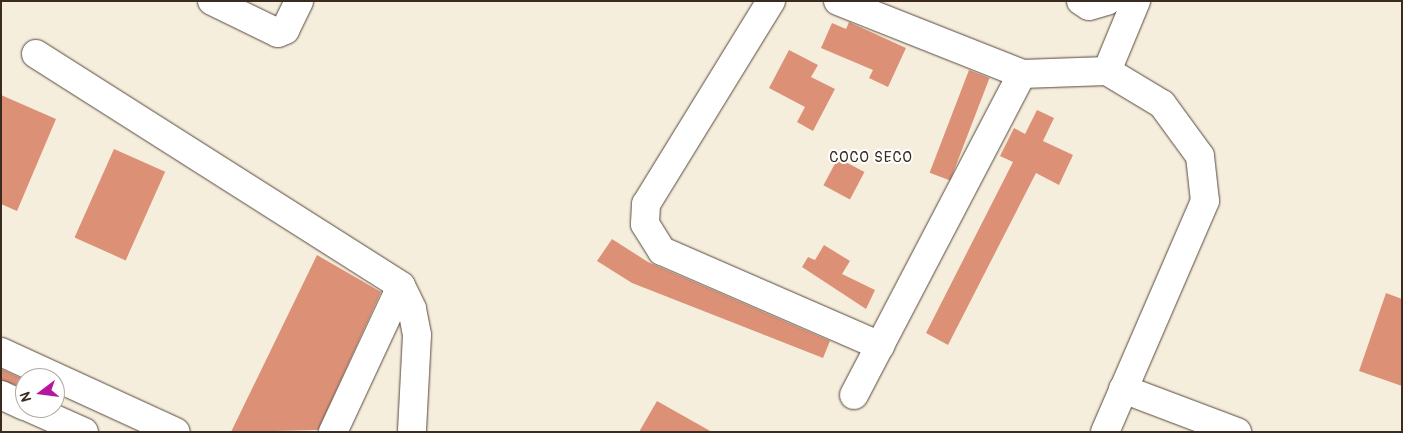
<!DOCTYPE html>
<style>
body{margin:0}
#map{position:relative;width:1403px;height:433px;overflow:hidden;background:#f6eedd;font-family:Pangolin,sans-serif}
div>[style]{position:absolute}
.building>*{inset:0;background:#dc9177;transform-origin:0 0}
.roads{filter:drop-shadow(0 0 1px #57473b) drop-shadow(0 0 1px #57473b)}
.minor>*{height:28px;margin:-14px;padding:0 14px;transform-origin:14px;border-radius:14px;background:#fff}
span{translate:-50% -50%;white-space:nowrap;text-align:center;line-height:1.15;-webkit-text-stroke:4px #fff;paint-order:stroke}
.neighbourhood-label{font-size:15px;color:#3b2a1e;letter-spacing:1px}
.frame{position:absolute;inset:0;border:2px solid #3b2a1e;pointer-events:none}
.north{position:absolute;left:15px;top:368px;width:50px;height:50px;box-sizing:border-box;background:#fff;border:1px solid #b1aaa5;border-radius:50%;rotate:255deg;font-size:14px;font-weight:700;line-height:20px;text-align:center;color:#3b2a1e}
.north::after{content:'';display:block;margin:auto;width:18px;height:22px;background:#b5179e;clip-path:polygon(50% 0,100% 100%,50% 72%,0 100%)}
</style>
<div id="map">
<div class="building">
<i style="clip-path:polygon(849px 22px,906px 48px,888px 87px,869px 78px,873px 70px,821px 48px,832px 23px,846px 29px)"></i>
<i style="clip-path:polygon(789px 50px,818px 65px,811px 77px,835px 89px,813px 131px,797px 122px,805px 107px,769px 88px)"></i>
<i style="left:969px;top:70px;width:22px;height:110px;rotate:21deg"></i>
<i style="clip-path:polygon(1px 95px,56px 119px,17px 211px,1px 204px)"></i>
<i style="clip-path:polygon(1037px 110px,1054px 118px,1043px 141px,1073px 155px,1059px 185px,1036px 173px,948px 345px,926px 333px,1013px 162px,1000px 156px,1014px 128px,1025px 134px)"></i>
<i style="left:114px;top:149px;width:56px;height:97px;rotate:24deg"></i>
<i style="left:838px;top:158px;width:30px;height:31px;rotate:28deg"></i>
<i style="clip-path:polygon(612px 239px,648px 262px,830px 341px,823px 358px,632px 283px,597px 261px)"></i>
<i style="clip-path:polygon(824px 245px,850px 261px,842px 274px,875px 290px,866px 309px,802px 267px,808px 257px,815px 260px)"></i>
<i style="clip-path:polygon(317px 255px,381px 292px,318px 430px,231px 432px)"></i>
<i style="clip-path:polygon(1386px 293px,1402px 299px,1402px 386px,1359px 371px)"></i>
<i style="clip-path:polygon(1px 369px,25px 380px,24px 388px,1px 380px)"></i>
<i style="clip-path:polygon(657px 401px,712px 432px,639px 432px)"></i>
</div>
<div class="roads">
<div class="minor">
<i style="left:212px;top:1px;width:73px;rotate:25.9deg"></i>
<i style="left:278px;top:33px;width:8px;rotate:-23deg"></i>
<i style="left:285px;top:30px;width:32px;rotate:-64deg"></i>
<i style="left:771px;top:1px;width:238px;rotate:121.6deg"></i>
<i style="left:646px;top:204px;width:20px;rotate:93deg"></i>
<i style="left:645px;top:224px;width:32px;rotate:58deg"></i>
<i style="left:662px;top:251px;width:238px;rotate:23.5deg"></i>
<i style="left:838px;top:1px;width:198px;rotate:21.6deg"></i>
<i style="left:1022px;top:74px;width:85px;rotate:-2deg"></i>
<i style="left:1107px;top:71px;width:64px;rotate:31deg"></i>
<i style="left:1162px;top:104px;width:64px;rotate:53.8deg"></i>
<i style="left:1200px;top:156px;width:45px;rotate:83.7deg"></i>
<i style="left:1205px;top:201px;width:252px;rotate:113.4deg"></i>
<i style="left:1081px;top:1px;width:9px;rotate:32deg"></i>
<i style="left:1089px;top:6px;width:19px;rotate:-16deg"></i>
<i style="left:36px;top:54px;width:432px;rotate:32.4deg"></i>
<i style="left:401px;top:286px;width:25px;rotate:64deg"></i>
<i style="left:412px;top:309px;width:26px;rotate:79deg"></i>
<i style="left:417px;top:335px;width:97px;rotate:93deg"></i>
<i style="left:1107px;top:71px;width:76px;rotate:-67.5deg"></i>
<i style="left:1px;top:352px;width:192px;rotate:24.6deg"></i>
<i style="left:1123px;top:389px;width:122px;rotate:20.7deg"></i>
<i style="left:1px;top:395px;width:26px;rotate:25deg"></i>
<i style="left:854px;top:395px;width:362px;rotate:-62.4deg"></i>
<i style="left:30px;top:408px;width:59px;rotate:24deg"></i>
<i style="left:333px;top:432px;width:161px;rotate:-65deg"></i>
</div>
</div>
<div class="neighbourhood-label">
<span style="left:871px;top:158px">COCO SECO</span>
</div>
<div class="frame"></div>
<div class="north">N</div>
</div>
